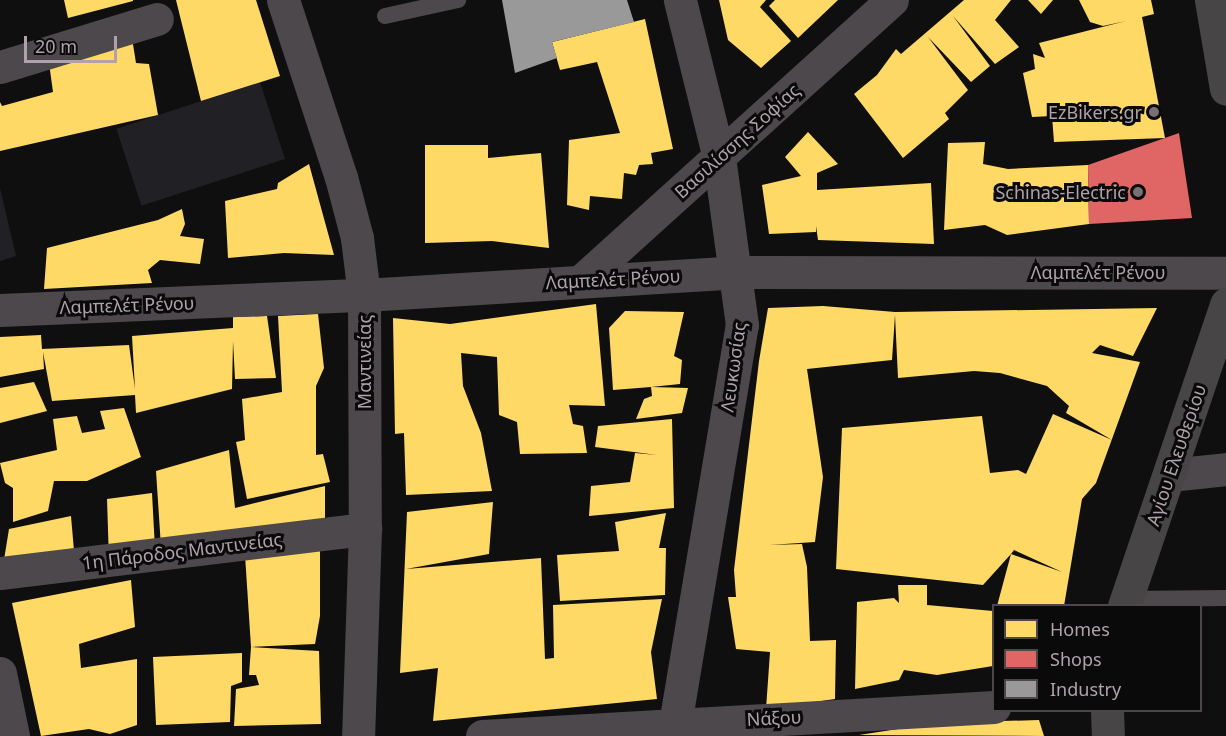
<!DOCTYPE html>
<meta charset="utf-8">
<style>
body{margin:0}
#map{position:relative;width:1226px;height:736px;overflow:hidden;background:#100f0f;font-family:"Noto Sans",sans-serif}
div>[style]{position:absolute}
.green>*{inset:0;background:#202025;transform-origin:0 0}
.homes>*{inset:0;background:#ffd966}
.shops>*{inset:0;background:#e06666}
.industry>*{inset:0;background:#999}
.lane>*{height:16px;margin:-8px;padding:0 8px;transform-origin:8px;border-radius:8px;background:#4d484b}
.street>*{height:33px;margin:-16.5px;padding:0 16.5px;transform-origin:16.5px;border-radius:16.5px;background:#4d484b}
.secondary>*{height:33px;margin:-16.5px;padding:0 16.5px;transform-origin:16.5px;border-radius:16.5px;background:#484547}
.dots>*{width:16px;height:16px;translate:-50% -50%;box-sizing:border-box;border:3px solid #0b0a0a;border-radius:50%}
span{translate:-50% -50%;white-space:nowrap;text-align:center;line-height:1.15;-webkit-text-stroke:6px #0b0a0a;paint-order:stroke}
.poi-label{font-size:18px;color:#afa2aa}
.right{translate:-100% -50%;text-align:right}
.street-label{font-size:18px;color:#afa2aa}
.legend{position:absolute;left:992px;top:604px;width:210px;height:108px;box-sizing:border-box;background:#0b0a0a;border:2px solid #4d474a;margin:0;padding:8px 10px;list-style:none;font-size:18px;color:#afa2aa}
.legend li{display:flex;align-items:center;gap:12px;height:30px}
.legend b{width:30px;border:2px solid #4d474a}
.scale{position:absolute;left:24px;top:36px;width:93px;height:27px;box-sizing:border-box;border:3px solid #afa2aa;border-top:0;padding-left:8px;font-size:18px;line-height:21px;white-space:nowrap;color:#afa2aa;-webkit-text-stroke:4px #0b0a0a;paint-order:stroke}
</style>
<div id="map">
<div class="green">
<i style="left:260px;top:82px;width:81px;height:151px;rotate:72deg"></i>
<i style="clip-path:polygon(0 188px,16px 256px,0 261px)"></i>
</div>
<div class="homes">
<i style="clip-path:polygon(64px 0,133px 0,133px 1px,68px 18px)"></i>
<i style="clip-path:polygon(176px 0,256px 0,280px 76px,201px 101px)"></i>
<i style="clip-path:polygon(719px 0,766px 0,760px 7px,791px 41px,761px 68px,728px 40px)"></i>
<i style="clip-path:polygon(775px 0,838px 0,798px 38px,769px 6px)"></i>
<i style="clip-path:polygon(964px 0,1011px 0,995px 20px,1019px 47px,995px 64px,953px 16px,990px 66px,971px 82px,928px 37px,968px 90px,945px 113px,949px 119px,903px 158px,854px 94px,877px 75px,896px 49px,901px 54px)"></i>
<i style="clip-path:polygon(1028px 0,1053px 0,1041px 14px)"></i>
<i style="clip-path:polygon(1079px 0,1151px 0,1154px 14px,1142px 17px,1165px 138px,1054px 142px,1052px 116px,1032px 117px,1023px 73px,1035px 69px,1033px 54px,1045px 58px,1039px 43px,1126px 21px,1103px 26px,1090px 22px)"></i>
<i style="clip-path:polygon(645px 19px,673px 149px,651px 153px,653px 164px,639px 165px,636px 175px,624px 173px,622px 199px,590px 196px,589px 210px,567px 205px,569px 140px,620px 133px,597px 62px,560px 70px,552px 42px)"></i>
<i style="clip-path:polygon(132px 38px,136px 63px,149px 64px,158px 115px,0 151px,0 102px,2px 106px,53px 92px,49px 63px)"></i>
<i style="clip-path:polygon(808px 132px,838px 164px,817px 173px,817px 190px,931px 183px,934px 244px,818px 240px,816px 226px,816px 232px,769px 234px,762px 185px,801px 176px,785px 157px)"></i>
<i style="clip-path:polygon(985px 142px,983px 164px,1008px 169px,1088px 165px,1089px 224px,1007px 235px,985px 225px,944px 230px,948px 143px)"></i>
<i style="clip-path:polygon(425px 145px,488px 145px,488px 158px,541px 153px,549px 248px,492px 241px,425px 243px)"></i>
<i style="clip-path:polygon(309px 164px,334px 255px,284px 253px,228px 258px,225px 201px,277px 189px,278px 183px)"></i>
<i style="clip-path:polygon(182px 209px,185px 224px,180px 236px,204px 239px,200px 264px,160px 260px,148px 270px,152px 283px,44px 289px,47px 248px,158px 220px)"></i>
<i style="clip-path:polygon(596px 304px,605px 406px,569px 405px,573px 424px,583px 426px,587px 453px,520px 454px,517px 422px,499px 415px,497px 357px,461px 353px,463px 386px,481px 433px,492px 491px,406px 495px,404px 433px,395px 434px,393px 318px,450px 324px)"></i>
<i style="clip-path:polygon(823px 306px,895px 312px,1157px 308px,1133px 356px,1100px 345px,1092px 353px,1140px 362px,1096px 483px,1082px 499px,1064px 606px,997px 606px,1011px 554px,1062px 572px,1014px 550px,1011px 554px,983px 585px,836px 569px,842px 428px,982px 416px,990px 473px,1018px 470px,1026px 474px,1053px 414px,1112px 440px,1066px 413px,1069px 406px,1047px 386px,1000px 373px,974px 371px,898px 378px,895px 315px,892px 360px,807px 369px,823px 477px,815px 542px,769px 545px,802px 544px,807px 567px,810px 641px,836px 640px,835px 699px,766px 709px,770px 652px,736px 649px,728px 597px,736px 597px,734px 570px,759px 361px,768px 308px)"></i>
<i style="clip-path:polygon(625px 311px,684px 312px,674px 356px,682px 360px,680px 384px,651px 387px,688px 388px,682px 413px,636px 419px,644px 399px,652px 396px,651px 387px,613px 390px,609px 328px)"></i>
<i style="clip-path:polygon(318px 314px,324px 368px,316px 386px,316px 455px,323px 454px,330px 482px,247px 499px,236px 442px,245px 440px,242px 399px,282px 392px,278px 316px)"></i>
<i style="clip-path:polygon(267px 316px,276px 378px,235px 379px,233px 341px,232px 389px,136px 413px,135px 395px,52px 401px,43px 352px,44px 369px,0 377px,0 337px,41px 335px,42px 349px,129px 345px,135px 389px,132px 336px,233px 328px,233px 317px)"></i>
<i style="clip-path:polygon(34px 382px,47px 411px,0 423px,0 388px)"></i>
<i style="clip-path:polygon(124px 408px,141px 457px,87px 481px,54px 481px,48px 511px,13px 522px,13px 488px,5px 483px,0 463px,57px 450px,53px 419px,77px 416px,82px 433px,105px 429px,100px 411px)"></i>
<i style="clip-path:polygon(672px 419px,674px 508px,589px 516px,591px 486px,630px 482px,635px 453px,657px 455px,595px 447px,598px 426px)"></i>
<i style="clip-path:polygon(229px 450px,235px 508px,325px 486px,325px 523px,161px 547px,156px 471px)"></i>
<i style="clip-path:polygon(152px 493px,155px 549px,109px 560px,107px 499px)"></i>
<i style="clip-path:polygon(493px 502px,489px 554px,406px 569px,541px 558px,545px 659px,554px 658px,553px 605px,662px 599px,651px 652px,657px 699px,433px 721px,438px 668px,400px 673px,407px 512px)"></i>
<i style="clip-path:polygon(666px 513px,659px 548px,666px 548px,665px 595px,560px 601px,557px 555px,619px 551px,615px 522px)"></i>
<i style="clip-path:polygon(71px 516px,74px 551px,3px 566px,9px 529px)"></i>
<i style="clip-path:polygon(320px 539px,320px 616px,315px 644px,251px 647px,245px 555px)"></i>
<i style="clip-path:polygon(131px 580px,135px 627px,79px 644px,81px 668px,137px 659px,137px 725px,110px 734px,89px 729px,41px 736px,12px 603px)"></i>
<i style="clip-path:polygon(898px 585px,927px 585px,927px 605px,993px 611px,993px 666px,937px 675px,904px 670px,899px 680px,855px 689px,857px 602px,894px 598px,899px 603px)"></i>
<i style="clip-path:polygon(251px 647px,319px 651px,321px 724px,234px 726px,236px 689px,259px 685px,256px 675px,249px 675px)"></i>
<i style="clip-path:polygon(242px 653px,242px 682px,231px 686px,230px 722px,156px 725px,153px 657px)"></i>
<i style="clip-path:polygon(1039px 720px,1044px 736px,859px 735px,937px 723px)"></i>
</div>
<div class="shops">
<i style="clip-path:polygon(1179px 133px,1192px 218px,1089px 224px,1088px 165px)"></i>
</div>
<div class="industry">
<i style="clip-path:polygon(502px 0,627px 0,634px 22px,552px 42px,557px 58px,515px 73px)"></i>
</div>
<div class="lane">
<i style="left:385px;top:16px;width:75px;rotate:-12.4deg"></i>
<i style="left:1126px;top:599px;width:100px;rotate:-0.6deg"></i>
</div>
<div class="street">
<i style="left:283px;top:0;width:186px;rotate:71.9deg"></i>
<i style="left:341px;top:177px;width:63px;rotate:75.3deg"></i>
<i style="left:357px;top:238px;width:57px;rotate:83deg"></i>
<i style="left:364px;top:295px;width:234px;rotate:89.8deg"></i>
<i style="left:365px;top:529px;width:207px;rotate:91.9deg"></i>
<i style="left:0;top:67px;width:164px;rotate:-17deg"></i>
<i style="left:581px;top:281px;width:419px;rotate:-42.1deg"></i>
<i style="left:0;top:310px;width:364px;rotate:-2.4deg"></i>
<i style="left:364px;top:295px;width:373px;rotate:-3.5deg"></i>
<i style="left:736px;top:272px;width:490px;rotate:0.1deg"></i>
<i style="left:1170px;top:475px;width:56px;rotate:-6.1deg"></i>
<i style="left:0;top:573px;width:368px;rotate:-6.9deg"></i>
<i style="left:0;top:673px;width:64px;rotate:78.3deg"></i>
<i style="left:482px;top:736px;width:513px;rotate:-3.24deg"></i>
<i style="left:673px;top:736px;width:417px;rotate:-80.5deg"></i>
<i style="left:742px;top:325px;width:169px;rotate:-97.8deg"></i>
<i style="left:719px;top:158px;width:163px;rotate:-103.9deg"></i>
</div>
<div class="secondary">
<i style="left:1211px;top:0;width:90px;rotate:80.4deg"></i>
<i style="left:1124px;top:606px;width:319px;rotate:-71.3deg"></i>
<i style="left:1107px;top:710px;width:26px;rotate:88deg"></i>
</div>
<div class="dots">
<i style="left:1154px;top:112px;background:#776f74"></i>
<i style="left:1138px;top:192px;background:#776f74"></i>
</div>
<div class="poi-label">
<span class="right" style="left:1142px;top:112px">EzBikers.gr</span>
<span class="right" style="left:1126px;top:192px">Schinas-Electric</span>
</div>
<div class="street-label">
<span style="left:737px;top:141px;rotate:-42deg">Βασιλίσσης Σοφίας</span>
<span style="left:1098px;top:272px">Λαμπελέτ Ρένου</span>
<span style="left:613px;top:279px;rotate:-3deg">Λαμπελέτ Ρένου</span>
<span style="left:127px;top:305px;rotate:-2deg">Λαμπελέτ Ρένου</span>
<span style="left:364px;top:362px;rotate:-90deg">Μαντινείας</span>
<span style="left:733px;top:367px;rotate:-82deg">Λευκωσίας</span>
<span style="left:1176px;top:455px;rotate:-71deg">Αγίου Ελευθερίου</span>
<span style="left:182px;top:551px;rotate:-7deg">1η Πάροδος Μαντινείας</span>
<span style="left:774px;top:718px;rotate:-3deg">Νάξου</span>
</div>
<ul class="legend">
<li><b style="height:16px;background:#ffd966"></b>Homes</li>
<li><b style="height:16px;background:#e06666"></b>Shops</li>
<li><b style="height:16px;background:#999"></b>Industry</li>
</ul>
<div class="scale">20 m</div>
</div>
